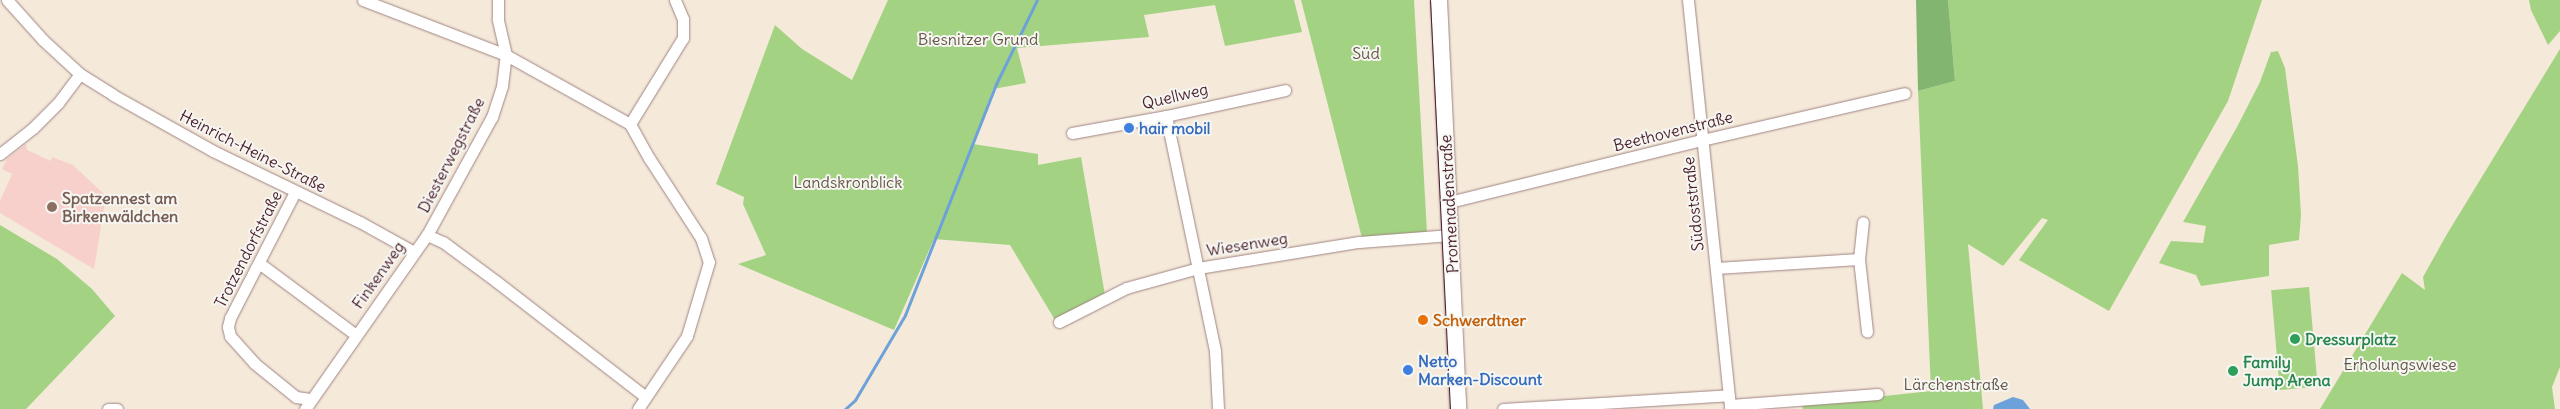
<!DOCTYPE html>
<meta charset="utf-8">
<style>
body{margin:0}
#map{position:relative;width:2560px;height:409px;overflow:hidden;background:#f5e9da;font-family:Delius,sans-serif}
div>[style]{position:absolute}
.built>*{inset:0;background:#f7d0cc}
.green>*{inset:0;background:#a3d382;transform-origin:0 0}
.forest>*{inset:0;background:#82b570}
.water>*{inset:0;background:#6da1d9}
.stream>*{height:3px;margin:-1.5px;padding:0 1.5px;transform-origin:1.5px;border-radius:1.5px;background:#6da1d9}
.roads{filter:drop-shadow(0 0 1px #a08482) drop-shadow(0 0 1px #a08482)}
.minor>*{height:11px;margin:-5.5px;padding:0 5.5px;transform-origin:5.5px;border-radius:5.5px;background:#fff}
.secondary>*{height:16px;margin:-8px;padding:0 8px;transform-origin:8px;border-radius:8px;background:#fff}
.tram>*{height:1px;margin:-0.5px;padding:0 0.5px;transform-origin:0.5px;border-radius:0.5px;background:#4a1f2b}
.dots>*{width:14px;height:14px;translate:-50% -50%;box-sizing:border-box;border:2px solid #f6f6f2;border-radius:50%}
span{translate:-50% -50%;white-space:nowrap;text-align:center;line-height:1.15;-webkit-text-stroke:4px #f6f6f2;paint-order:stroke}
.park-label{font-size:16px;color:#655545}
.street-label{font-size:16px;color:#4a1f2b}
.shop-label{font-size:16px;color:#366cbe;font-weight:700}
.left{translate:0 -50%;text-align:left}
.education-label{font-size:16px;color:#785e54;font-weight:700}
.food-label{font-size:16px;color:#c56008;font-weight:700}
.leisure-label{font-size:16px;color:#27864d;font-weight:700}
</style>
<div id="map">
<div class="built">
<i style="clip-path:polygon(26px 144px,27px 150px,51px 161px,52px 157px,73px 165px,106px 196px,94px 269px,0 213px,0 201px,12px 174px,2px 169px,7px 159px)"></i>
</div>
<div class="green">
<i style="clip-path:polygon(888px 0,1294px 0,1302px 32px,1225px 46px,1215px 5px,1144px 15px,1149px 37px,1017px 48px,1026px 83px,993px 89px,973px 144px,1038px 154px,1038px 165px,1081px 157px,1105px 295px,1055px 320px,1010px 245px,934px 239px,894px 330px,738px 264px,766px 255px,743px 204px,744px 197px,716px 184px,775px 25px,802px 49px,852px 80px)"></i>
<i style="clip-path:polygon(1301px 0,1414px 0,1427px 233px,1362px 238px)"></i>
<i style="clip-path:polygon(1948px 0,2262px 0,2228px 101px,2109px 311px,2019px 260px,2048px 220px,2042px 218px,2003px 266px,1968px 244px,1983px 409px,1803px 409px,1802px 405px,1931px 391px,1918px 91px,1955px 81px)"></i>
<i style="clip-path:polygon(2529px 0,2560px 0,2560px 31px,2548px 45px,2531px 10px)"></i>
<i style="clip-path:polygon(2560px 49px,2560px 367px,2552px 387px,2555px 409px,2320px 409px,2402px 273px,2425px 290px,2423px 277px,2447px 234px)"></i>
<i style="clip-path:polygon(2278px 51px,2285px 68px,2298px 166px,2301px 215px,2299px 240px,2269px 245px,2269px 276px,2201px 286px,2196px 275px,2159px 263px,2171px 241px,2203px 243px,2206px 226px,2183px 222px,2237px 127px,2260px 82px,2271px 52px)"></i>
<i style="clip-path:polygon(0 225px,57px 259px,92px 289px,115px 316px,26px 409px,0 409px)"></i>
<i style="left:2309px;top:287px;width:100px;height:38px;rotate:85deg"></i>
</div>
<div class="forest">
<i style="clip-path:polygon(1916px 0,1948px 0,1955px 81px,1918px 91px)"></i>
</div>
<div class="water">
<i style="clip-path:polygon(2013px 397px,2023px 400px,2030px 409px,1993px 409px,1994px 405px)"></i>
</div>
<div class="stream">
<i style="left:845px;top:409px;width:13px;rotate:-42deg"></i>
<i style="left:855px;top:400px;width:99px;rotate:-59.5deg"></i>
<i style="left:905px;top:315px;width:248px;rotate:-68.5deg"></i>
<i style="left:996px;top:84px;width:93px;rotate:-64deg"></i>
</div>
<div class="roads">
<div class="minor">
<i style="left:7px;top:0;width:54px;rotate:48deg"></i>
<i style="left:43px;top:40px;width:50px;rotate:42.6deg"></i>
<i style="left:80px;top:74px;width:39px;rotate:32deg"></i>
<i style="left:113px;top:95px;width:115px;rotate:29.2deg"></i>
<i style="left:213px;top:151px;width:163px;rotate:25.8deg"></i>
<i style="left:360px;top:222px;width:62px;rotate:29.1deg"></i>
<i style="left:363px;top:0;width:153px;rotate:21deg"></i>
<i style="left:506px;top:55px;width:142px;rotate:29.1deg"></i>
<i style="left:1688px;top:0;width:411px;rotate:84.1deg"></i>
<i style="left:1166px;top:116px;width:240px;rotate:78.2deg"></i>
<i style="left:1215px;top:351px;width:58px;rotate:87deg"></i>
<i style="left:630px;top:124px;width:39px;rotate:61deg"></i>
<i style="left:649px;top:158px;width:95px;rotate:57deg"></i>
<i style="left:701px;top:238px;width:25px;rotate:72deg"></i>
<i style="left:709px;top:262px;width:77px;rotate:106.6deg"></i>
<i style="left:687px;top:336px;width:88px;rotate:123.9deg"></i>
<i style="left:630px;top:124px;width:101px;rotate:-58.4deg"></i>
<i style="left:683px;top:38px;width:19px;rotate:-90deg"></i>
<i style="left:683px;top:19px;width:21px;rotate:-113deg"></i>
<i style="left:1072px;top:133px;width:96px;rotate:-10.3deg"></i>
<i style="left:1166px;top:116px;width:122px;rotate:-12.3deg"></i>
<i style="left:0;top:154px;width:42px;rotate:-38.2deg"></i>
<i style="left:33px;top:128px;width:35px;rotate:-45deg"></i>
<i style="left:58px;top:103px;width:36px;rotate:-53deg"></i>
<i style="left:295px;top:192px;width:142px;rotate:117.3deg"></i>
<i style="left:230px;top:318px;width:9px;rotate:103deg"></i>
<i style="left:228px;top:327px;width:9px;rotate:77deg"></i>
<i style="left:230px;top:336px;width:36px;rotate:48deg"></i>
<i style="left:254px;top:363px;width:54px;rotate:39deg"></i>
<i style="left:296px;top:397px;width:14px;rotate:8deg"></i>
<i style="left:1449px;top:202px;width:260px;rotate:-13.8deg"></i>
<i style="left:1702px;top:140px;width:208px;rotate:-13deg"></i>
<i style="left:427px;top:235px;width:17px;rotate:24deg"></i>
<i style="left:443px;top:242px;width:67px;rotate:36.5deg"></i>
<i style="left:497px;top:282px;width:188px;rotate:37.7deg"></i>
<i style="left:1859px;top:259px;width:37px;rotate:-84deg"></i>
<i style="left:259px;top:263px;width:121px;rotate:36.6deg"></i>
<i style="left:1716px;top:268px;width:143px;rotate:-3.6deg"></i>
<i style="left:1859px;top:259px;width:73px;rotate:83.7deg"></i>
<i style="left:1059px;top:322px;width:75px;rotate:-26.9deg"></i>
<i style="left:1126px;top:288px;width:75px;rotate:-15.5deg"></i>
<i style="left:1198px;top:268px;width:163px;rotate:-9.2deg"></i>
<i style="left:1359px;top:242px;width:92px;rotate:-4.4deg"></i>
<i style="left:1730px;top:405px;width:148px;rotate:-4.3deg"></i>
<i style="left:108px;top:409px;width:9px"></i>
<i style="left:305px;top:409px;width:213px;rotate:-55deg"></i>
<i style="left:427px;top:235px;width:135px;rotate:-61.2deg"></i>
<i style="left:492px;top:117px;width:33px;rotate:-72deg"></i>
<i style="left:502px;top:86px;width:31px;rotate:-83deg"></i>
<i style="left:506px;top:55px;width:37px;rotate:-103deg"></i>
<i style="left:498px;top:19px;width:19px;rotate:-90deg"></i>
<i style="left:1503px;top:409px;width:226px;rotate:-3.5deg"></i>
</div>
<div class="secondary">
<i style="left:1439px;top:0;width:409px;rotate:87.3deg"></i>
</div>
</div>
<div class="tram">
<i style="left:1430px;top:0;width:409px;rotate:87.2deg"></i>
</div>
<div class="dots">
<i style="left:1129px;top:128px;background:#3f7fe0"></i>
<i style="left:52px;top:207px;background:#8d6e63"></i>
<i style="left:1423px;top:320px;background:#e8710a"></i>
<i style="left:2295px;top:339px;background:#2e9e5b"></i>
<i style="left:1408px;top:370px;background:#3f7fe0"></i>
<i style="left:2233px;top:371px;background:#2e9e5b"></i>
</div>
<div class="park-label">
<span style="left:978px;top:39px">Biesnitzer Grund</span>
<span style="left:1366px;top:53px">Süd</span>
<span style="left:848px;top:182px">Landskronblick</span>
<span style="left:2400px;top:364px">Erholungswiese</span>
<span style="left:1956px;top:384px">Lärchenstraße</span>
</div>
<div class="street-label">
<span style="left:1175px;top:96px;rotate:-13deg">Quellweg</span>
<span style="left:1673px;top:131px;rotate:-14deg">Beethovenstraße</span>
<span style="left:253px;top:151px;rotate:27deg">Heinrich-Heine-Straße</span>
<span style="left:451px;top:155px;rotate:-63deg">Diesterwegstraße</span>
<span style="left:1449px;top:204px;rotate:-93deg">Promenadenstraße</span>
<span style="left:1693px;top:204px;rotate:-96deg">Südoststraße</span>
<span style="left:1247px;top:244px;rotate:-9deg">Wiesenweg</span>
<span style="left:248px;top:249px;rotate:-63deg">Trotzendorfstraße</span>
<span style="left:378px;top:275px;rotate:-55deg">Finkenweg</span>
</div>
<div class="shop-label">
<span class="left" style="left:1139px;top:128px">hair mobil</span>
<span class="left" style="left:1418px;top:370px">Netto<br>Marken-Discount</span>
</div>
<div class="education-label">
<span class="left" style="left:62px;top:207px">Spatzennest am<br>Birkenwäldchen</span>
</div>
<div class="food-label">
<span class="left" style="left:1433px;top:320px">Schwerdtner</span>
</div>
<div class="leisure-label">
<span class="left" style="left:2305px;top:339px">Dressurplatz</span>
<span class="left" style="left:2243px;top:371px">Family<br>Jump Arena</span>
</div>
</div>
